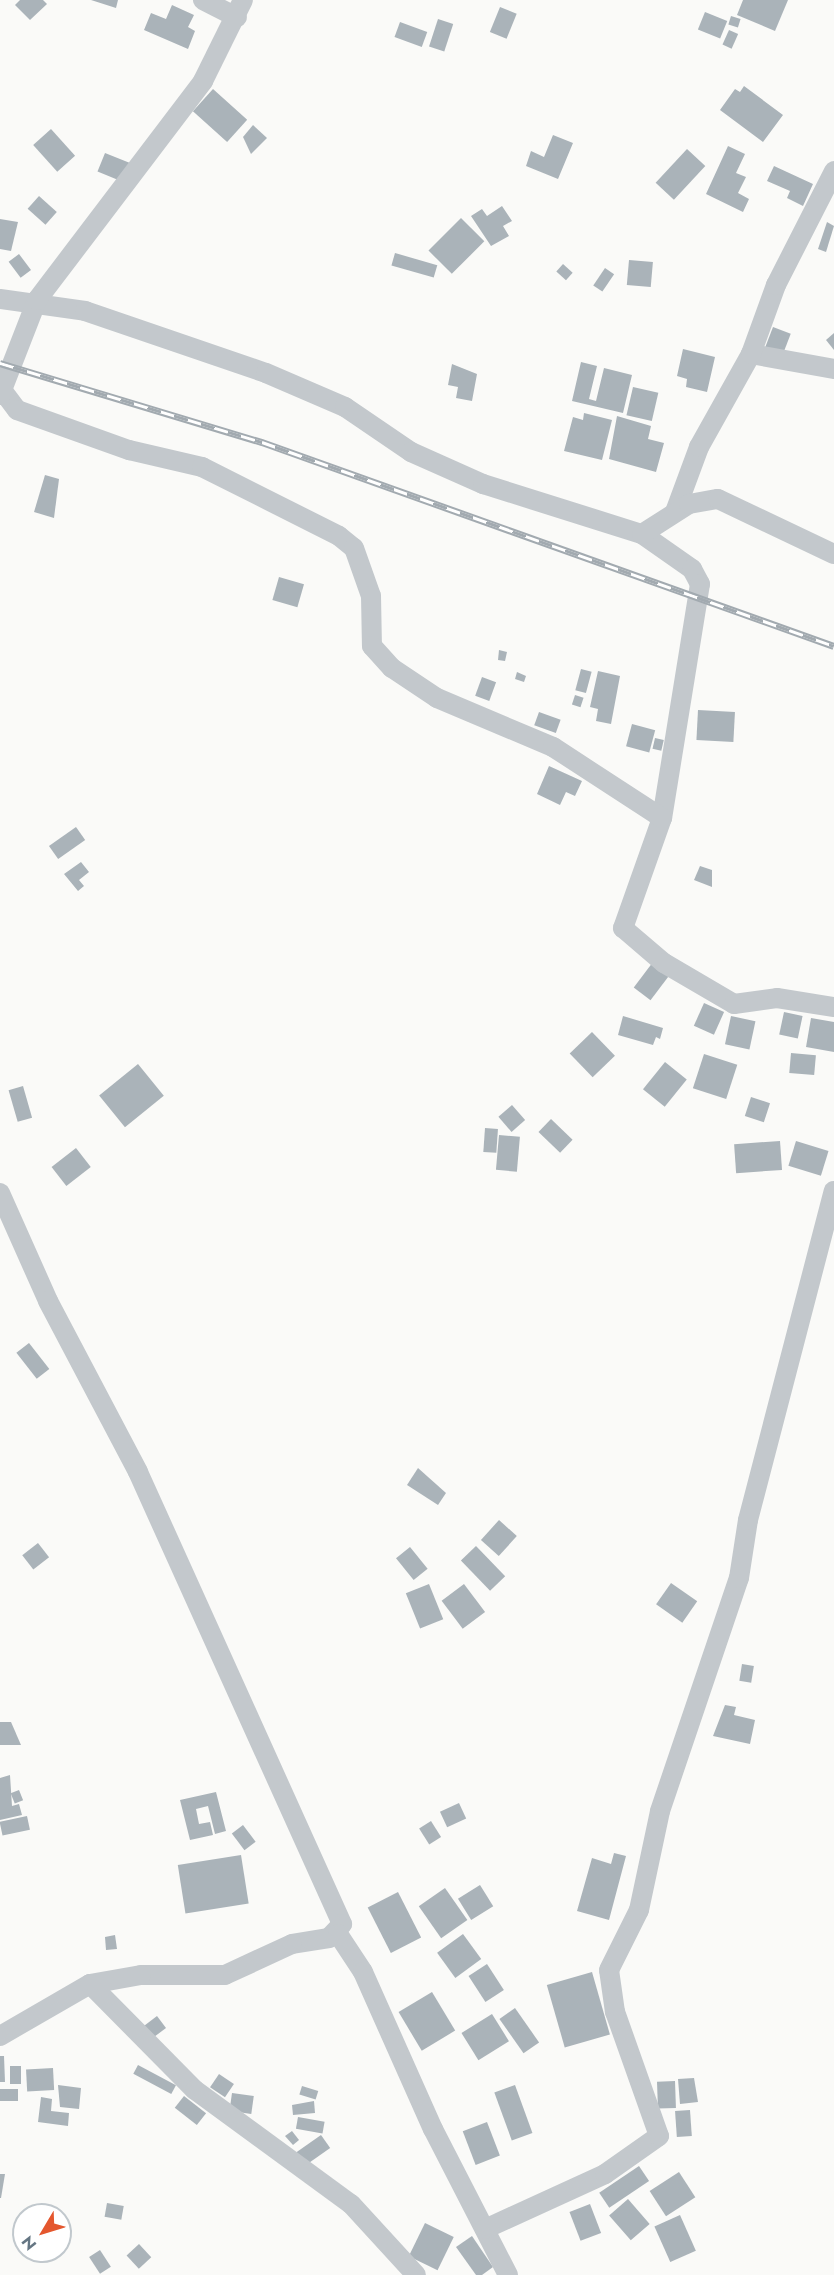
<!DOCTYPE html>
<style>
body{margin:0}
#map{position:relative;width:834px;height:2275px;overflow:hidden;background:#fafaf8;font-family:Jost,sans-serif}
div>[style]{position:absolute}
.building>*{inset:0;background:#aab3b9;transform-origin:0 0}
.minor>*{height:20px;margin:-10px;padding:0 10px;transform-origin:10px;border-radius:10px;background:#c3c8cc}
.rail>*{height:7px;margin-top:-3.5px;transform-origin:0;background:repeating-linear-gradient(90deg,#fff 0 14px,#a2aab0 0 28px);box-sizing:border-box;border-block:2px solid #a2aab0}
span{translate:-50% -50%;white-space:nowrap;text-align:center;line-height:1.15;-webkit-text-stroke:6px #fff;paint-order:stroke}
.north{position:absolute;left:12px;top:2203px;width:60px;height:60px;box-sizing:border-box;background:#fff;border:2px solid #c1c8cd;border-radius:50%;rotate:232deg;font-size:16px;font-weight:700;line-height:24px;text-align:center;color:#657683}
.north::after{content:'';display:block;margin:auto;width:21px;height:27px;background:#e4572e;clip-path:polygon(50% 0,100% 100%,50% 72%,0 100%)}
</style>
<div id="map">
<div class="building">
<i style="clip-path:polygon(20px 0,43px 0,47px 4px,30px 20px,15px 5px)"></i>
<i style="clip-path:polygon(91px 0,118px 0,116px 8px)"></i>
<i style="clip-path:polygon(743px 0,788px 0,775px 31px,737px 15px)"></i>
<i style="clip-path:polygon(172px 5px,194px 15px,188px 27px,195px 31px,188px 49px,144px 30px,151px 13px,166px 19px)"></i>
<i style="left:500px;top:7px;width:18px;height:27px;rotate:22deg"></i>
<i style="left:705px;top:12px;width:24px;height:19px;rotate:22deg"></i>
<i style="left:731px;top:16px;width:10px;height:9px;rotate:17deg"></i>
<i style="left:438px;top:19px;width:16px;height:29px;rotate:18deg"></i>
<i style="left:400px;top:22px;width:29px;height:16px;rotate:20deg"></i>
<i style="left:729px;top:30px;width:10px;height:16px;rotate:24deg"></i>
<i style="clip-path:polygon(744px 86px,783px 115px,763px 142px,720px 110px,735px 89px,740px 92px)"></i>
<i style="left:213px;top:89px;width:46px;height:30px;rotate:42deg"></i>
<i style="clip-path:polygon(253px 125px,267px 138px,251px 154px,243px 137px)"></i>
<i style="left:51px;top:129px;width:36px;height:24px;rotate:48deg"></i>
<i style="clip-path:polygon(553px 135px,573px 143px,558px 179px,526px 166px,531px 151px,544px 157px)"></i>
<i style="clip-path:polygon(728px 146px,745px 154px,736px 173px,746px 177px,738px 193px,749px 199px,743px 212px,706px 194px)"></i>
<i style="left:687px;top:149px;width:25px;height:46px;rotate:43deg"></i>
<i style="left:105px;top:153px;width:27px;height:20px;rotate:22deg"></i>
<i style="clip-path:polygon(774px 166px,813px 184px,803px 206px,787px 198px,790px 191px,767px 181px)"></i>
<i style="left:39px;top:196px;width:24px;height:17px;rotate:42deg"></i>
<i style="clip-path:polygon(502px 206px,512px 221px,503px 226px,509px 236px,491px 246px,471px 216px,482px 209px,487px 216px)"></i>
<i style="left:461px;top:218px;width:33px;height:46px;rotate:45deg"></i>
<i style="clip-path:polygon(0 219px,18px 222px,11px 251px,0 249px)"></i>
<i style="clip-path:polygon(827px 222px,834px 226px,826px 252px,818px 249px)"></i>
<i style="left:395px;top:253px;width:44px;height:13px;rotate:16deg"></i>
<i style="left:19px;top:254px;width:20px;height:13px;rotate:53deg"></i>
<i style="left:629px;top:260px;width:24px;height:25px;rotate:5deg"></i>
<i style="left:563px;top:264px;width:13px;height:10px;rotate:42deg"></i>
<i style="left:605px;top:268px;width:11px;height:21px;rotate:34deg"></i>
<i style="left:773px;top:327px;width:19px;height:23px;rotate:21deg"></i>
<i style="clip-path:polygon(834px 333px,834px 350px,826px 340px)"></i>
<i style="clip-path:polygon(683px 349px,715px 357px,707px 392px,686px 387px,687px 379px,677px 376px)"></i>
<i style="clip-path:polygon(581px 362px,597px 366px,589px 399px,596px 401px,604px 368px,632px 375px,623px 413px,572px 401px)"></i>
<i style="clip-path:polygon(452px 364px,477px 374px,472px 401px,456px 398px,458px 387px,448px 385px)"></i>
<i style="left:633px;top:387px;width:26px;height:29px;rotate:13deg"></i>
<i style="clip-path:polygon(584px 413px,612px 420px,602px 460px,564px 451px,573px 417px,583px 420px)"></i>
<i style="clip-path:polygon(617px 416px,651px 426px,648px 439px,664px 443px,656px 472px,609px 459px)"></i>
<i style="clip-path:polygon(45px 475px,59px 479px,54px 518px,34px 512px)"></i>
<i style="left:279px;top:577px;width:26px;height:24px;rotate:16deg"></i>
<i style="clip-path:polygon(499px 650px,507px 652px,505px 661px,498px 660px)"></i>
<i style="left:581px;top:669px;width:11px;height:22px;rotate:15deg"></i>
<i style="clip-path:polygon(598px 671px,620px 676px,611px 724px,596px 721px,598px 709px,590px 707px)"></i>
<i style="clip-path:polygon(517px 672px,526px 676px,524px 682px,515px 679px)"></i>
<i style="left:482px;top:677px;width:15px;height:20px;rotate:20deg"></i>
<i style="left:575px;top:695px;width:9px;height:10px;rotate:18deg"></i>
<i style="left:698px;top:710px;width:37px;height:30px;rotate:3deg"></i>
<i style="left:539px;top:712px;width:23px;height:14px;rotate:20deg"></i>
<i style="left:632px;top:724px;width:24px;height:23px;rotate:15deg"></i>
<i style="left:655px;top:738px;width:9px;height:11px;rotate:13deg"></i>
<i style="clip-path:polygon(549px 766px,582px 781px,575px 796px,566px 792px,560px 805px,537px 794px)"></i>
<i style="left:76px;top:827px;width:16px;height:33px;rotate:55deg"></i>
<i style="clip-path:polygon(81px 862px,89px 872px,79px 880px,84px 886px,78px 891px,64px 874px)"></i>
<i style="clip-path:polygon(700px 866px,712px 870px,712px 887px,694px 880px)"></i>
<i style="left:653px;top:962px;width:21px;height:32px;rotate:37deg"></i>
<i style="left:704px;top:1003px;width:22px;height:25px;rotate:24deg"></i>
<i style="left:784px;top:1012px;width:19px;height:23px;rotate:12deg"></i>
<i style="clip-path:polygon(623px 1016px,663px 1028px,660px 1039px,656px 1037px,653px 1045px,618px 1035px)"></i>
<i style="left:731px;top:1016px;width:25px;height:29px;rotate:12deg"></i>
<i style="clip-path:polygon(811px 1018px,834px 1022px,834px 1052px,806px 1047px)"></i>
<i style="left:592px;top:1032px;width:33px;height:31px;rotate:46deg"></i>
<i style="left:791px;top:1053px;width:25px;height:20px;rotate:5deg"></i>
<i style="left:704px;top:1054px;width:35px;height:36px;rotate:18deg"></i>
<i style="left:665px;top:1062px;width:28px;height:35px;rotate:39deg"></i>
<i style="left:138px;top:1064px;width:41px;height:50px;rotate:51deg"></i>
<i style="left:23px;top:1086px;width:33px;height:15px;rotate:74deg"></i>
<i style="left:751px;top:1097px;width:20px;height:20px;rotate:18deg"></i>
<i style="left:512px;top:1105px;width:20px;height:18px;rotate:49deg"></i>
<i style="left:551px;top:1119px;width:30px;height:18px;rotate:44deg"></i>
<i style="left:485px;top:1128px;width:13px;height:24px;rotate:4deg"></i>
<i style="left:499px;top:1135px;width:21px;height:35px;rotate:5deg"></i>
<i style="left:780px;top:1141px;width:29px;height:46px;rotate:86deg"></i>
<i style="left:796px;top:1141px;width:34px;height:26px;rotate:17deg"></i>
<i style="left:76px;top:1148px;width:24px;height:31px;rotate:52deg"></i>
<i style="left:29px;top:1343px;width:33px;height:16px;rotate:52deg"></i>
<i style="clip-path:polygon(418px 1468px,446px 1493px,438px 1505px,407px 1485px)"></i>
<i style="left:499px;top:1520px;width:24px;height:27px;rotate:42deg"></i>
<i style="left:38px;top:1543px;width:18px;height:20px;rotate:52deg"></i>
<i style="left:476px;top:1546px;width:42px;height:21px;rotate:46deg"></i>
<i style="left:410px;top:1547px;width:28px;height:18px;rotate:51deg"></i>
<i style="left:671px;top:1583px;width:32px;height:26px;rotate:35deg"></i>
<i style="left:429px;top:1584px;width:38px;height:25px;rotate:68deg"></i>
<i style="left:464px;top:1584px;width:35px;height:28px;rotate:53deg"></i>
<i style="left:742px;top:1664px;width:12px;height:17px;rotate:9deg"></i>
<i style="clip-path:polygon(725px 1705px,736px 1707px,734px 1715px,755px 1720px,750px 1744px,713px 1736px)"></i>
<i style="clip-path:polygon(0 1722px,11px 1722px,21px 1745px,0 1745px)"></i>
<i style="clip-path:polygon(10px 1775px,12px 1806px,19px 1804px,22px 1815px,0 1820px,0 1778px)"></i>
<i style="left:19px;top:1790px;width:11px;height:9px;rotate:68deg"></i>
<i style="clip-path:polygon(216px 1792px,226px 1831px,215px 1834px,208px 1806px,196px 1809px,199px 1824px,210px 1822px,213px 1835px,190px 1840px,180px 1800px)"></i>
<i style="left:459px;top:1803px;width:17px;height:21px;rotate:65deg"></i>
<i style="left:27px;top:1816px;width:14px;height:28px;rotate:78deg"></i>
<i style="left:431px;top:1821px;width:19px;height:14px;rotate:58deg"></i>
<i style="left:243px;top:1825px;width:21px;height:14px;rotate:53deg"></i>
<i style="clip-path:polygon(614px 1853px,626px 1856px,609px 1920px,577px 1911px,592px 1858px,611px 1864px)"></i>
<i style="left:241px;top:1855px;width:49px;height:64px;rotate:81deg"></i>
<i style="left:480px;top:1885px;width:25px;height:26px;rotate:58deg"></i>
<i style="left:445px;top:1888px;width:39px;height:32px;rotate:55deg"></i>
<i style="left:398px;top:1892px;width:51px;height:34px;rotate:63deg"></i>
<i style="left:463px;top:1934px;width:31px;height:32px;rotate:54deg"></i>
<i style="clip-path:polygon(115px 1935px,117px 1949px,106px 1950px,105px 1937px)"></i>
<i style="left:487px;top:1964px;width:31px;height:22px;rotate:57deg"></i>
<i style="left:592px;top:1972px;width:65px;height:47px;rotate:74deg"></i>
<i style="left:432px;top:1992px;width:45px;height:39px;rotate:59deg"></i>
<i style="left:515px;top:2008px;width:42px;height:19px;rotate:55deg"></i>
<i style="left:492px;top:2014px;width:32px;height:36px;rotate:58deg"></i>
<i style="left:157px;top:2016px;width:15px;height:16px;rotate:53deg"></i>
<i style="clip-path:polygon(0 2056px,4px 2056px,5px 2082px,0 2082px)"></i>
<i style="left:138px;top:2065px;width:43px;height:10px;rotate:28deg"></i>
<i style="left:10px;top:2066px;width:11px;height:18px"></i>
<i style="left:53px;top:2068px;width:22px;height:27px;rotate:87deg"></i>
<i style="left:219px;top:2074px;width:18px;height:16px;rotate:34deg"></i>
<i style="clip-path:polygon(694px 2078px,698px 2102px,680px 2104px,678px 2079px)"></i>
<i style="left:675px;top:2081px;width:27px;height:18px;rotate:88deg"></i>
<i style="clip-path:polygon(58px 2085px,81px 2088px,79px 2109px,60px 2107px)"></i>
<i style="left:515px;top:2085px;width:51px;height:22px;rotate:70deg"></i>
<i style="left:302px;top:2086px;width:17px;height:9px;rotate:17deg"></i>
<i style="left:18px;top:2089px;width:12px;height:18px;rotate:90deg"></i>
<i style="left:232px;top:2093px;width:22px;height:18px;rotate:8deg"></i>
<i style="left:184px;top:2096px;width:28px;height:15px;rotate:38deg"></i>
<i style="clip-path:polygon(41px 2097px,52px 2099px,51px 2111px,69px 2113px,68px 2126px,38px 2122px)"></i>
<i style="clip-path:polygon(314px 2101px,315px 2113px,293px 2115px,292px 2105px)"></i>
<i style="left:690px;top:2110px;width:26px;height:15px;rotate:86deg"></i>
<i style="left:298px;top:2117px;width:27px;height:12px;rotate:10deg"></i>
<i style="left:487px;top:2122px;width:36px;height:26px;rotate:69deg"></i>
<i style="clip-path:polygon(292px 2131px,299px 2140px,293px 2145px,285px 2136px)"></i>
<i style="left:321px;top:2135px;width:16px;height:30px;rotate:55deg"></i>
<i style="left:639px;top:2166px;width:18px;height:48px;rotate:56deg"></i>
<i style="left:679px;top:2172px;width:30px;height:35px;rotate:57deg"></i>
<i style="clip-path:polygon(0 2174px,5px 2174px,1px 2198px,0 2198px)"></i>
<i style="left:628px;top:2199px;width:33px;height:25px;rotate:49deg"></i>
<i style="left:107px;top:2203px;width:17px;height:14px;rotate:10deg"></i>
<i style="left:590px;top:2204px;width:31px;height:22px;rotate:69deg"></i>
<i style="left:680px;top:2215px;width:39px;height:28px;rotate:66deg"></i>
<i style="left:425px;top:2223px;width:32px;height:37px;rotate:26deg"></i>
<i style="clip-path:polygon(472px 2236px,493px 2267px,482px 2275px,476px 2275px,456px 2247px)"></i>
<i style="left:139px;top:2244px;width:18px;height:17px;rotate:47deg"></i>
<i style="left:100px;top:2250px;width:20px;height:13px;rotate:57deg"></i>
</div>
<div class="minor">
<i style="left:203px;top:0;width:38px;rotate:27deg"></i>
<i style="left:0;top:299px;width:86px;rotate:8deg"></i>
<i style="left:85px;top:311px;width:191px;rotate:18.9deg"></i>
<i style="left:266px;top:373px;width:86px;rotate:23.3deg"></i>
<i style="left:345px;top:407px;width:80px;rotate:34.3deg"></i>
<i style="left:411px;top:452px;width:79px;rotate:24deg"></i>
<i style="left:483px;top:484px;width:167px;rotate:17.5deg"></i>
<i style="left:642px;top:534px;width:61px;rotate:35deg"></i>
<i style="left:692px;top:569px;width:17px;rotate:62deg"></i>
<i style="left:700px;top:584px;width:237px;rotate:99.2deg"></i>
<i style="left:662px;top:818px;width:117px;rotate:109.5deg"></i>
<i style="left:623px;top:928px;width:54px;rotate:40.5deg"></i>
<i style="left:664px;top:963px;width:81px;rotate:30.4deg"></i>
<i style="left:734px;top:1004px;width:43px;rotate:-7.9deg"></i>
<i style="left:777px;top:998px;width:58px;rotate:9deg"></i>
<i style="left:751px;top:354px;width:84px;rotate:10.2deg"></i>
<i style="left:2px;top:390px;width:25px;rotate:53deg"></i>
<i style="left:17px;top:410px;width:119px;rotate:19.7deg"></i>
<i style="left:129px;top:450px;width:75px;rotate:13.1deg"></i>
<i style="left:202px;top:467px;width:153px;rotate:26.7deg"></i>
<i style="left:339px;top:536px;width:19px;rotate:39deg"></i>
<i style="left:354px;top:548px;width:51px;rotate:70.5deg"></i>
<i style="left:371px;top:596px;width:50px;rotate:88.9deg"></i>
<i style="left:372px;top:646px;width:30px;rotate:48deg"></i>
<i style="left:392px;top:668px;width:54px;rotate:33.7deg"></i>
<i style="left:437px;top:698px;width:126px;rotate:22.9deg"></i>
<i style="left:553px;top:747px;width:130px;rotate:33.1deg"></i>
<i style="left:0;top:395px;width:102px;rotate:-68.7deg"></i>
<i style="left:37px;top:300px;width:275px;rotate:-52.8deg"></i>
<i style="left:203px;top:81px;width:90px;rotate:-63.7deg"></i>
<i style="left:675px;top:512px;width:69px;rotate:-69.7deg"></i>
<i style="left:699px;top:447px;width:107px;rotate:-60.8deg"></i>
<i style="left:751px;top:354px;width:73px;rotate:-70.1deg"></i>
<i style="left:776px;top:285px;width:128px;rotate:-63deg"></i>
<i style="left:642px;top:534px;width:56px;rotate:-32.6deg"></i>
<i style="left:689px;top:504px;width:29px;rotate:-10deg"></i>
<i style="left:718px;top:499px;width:128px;rotate:25.4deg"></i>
<i style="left:0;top:1193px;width:118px;rotate:66deg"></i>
<i style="left:48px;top:1301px;width:193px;rotate:62.2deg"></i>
<i style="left:138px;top:1472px;width:496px;rotate:65.7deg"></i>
<i style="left:342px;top:1924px;width:19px;rotate:133deg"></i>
<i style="left:329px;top:1938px;width:37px;rotate:171deg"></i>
<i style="left:292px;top:1944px;width:74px;rotate:155.2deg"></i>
<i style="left:225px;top:1975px;width:84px;rotate:180deg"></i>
<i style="left:141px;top:1975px;width:52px;rotate:170deg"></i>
<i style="left:90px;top:1984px;width:104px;rotate:150deg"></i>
<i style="left:338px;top:1934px;width:45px;rotate:56.7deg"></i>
<i style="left:363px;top:1972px;width:172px;rotate:66deg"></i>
<i style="left:433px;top:2129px;width:164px;rotate:62.8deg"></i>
<i style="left:90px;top:1984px;width:149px;rotate:45.3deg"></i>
<i style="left:195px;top:2090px;width:193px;rotate:36.2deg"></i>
<i style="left:351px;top:2204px;width:96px;rotate:47.5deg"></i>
<i style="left:485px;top:2229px;width:132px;rotate:-24.6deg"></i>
<i style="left:605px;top:2174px;width:66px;rotate:-35.1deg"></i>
<i style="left:659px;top:2136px;width:132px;rotate:-109.5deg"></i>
<i style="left:615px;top:2012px;width:42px;rotate:-98.1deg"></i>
<i style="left:609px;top:1970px;width:67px;rotate:-63.4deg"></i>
<i style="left:639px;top:1910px;width:101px;rotate:-78deg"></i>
<i style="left:660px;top:1811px;width:246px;rotate:-71.3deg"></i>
<i style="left:739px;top:1578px;width:59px;rotate:-81.2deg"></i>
<i style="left:748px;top:1520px;width:340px;rotate:-75.4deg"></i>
</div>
<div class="rail">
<i style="left:0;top:363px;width:274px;rotate:16.8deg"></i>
<i style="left:262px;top:442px;width:607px;rotate:19.63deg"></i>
</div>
<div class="north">N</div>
</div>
